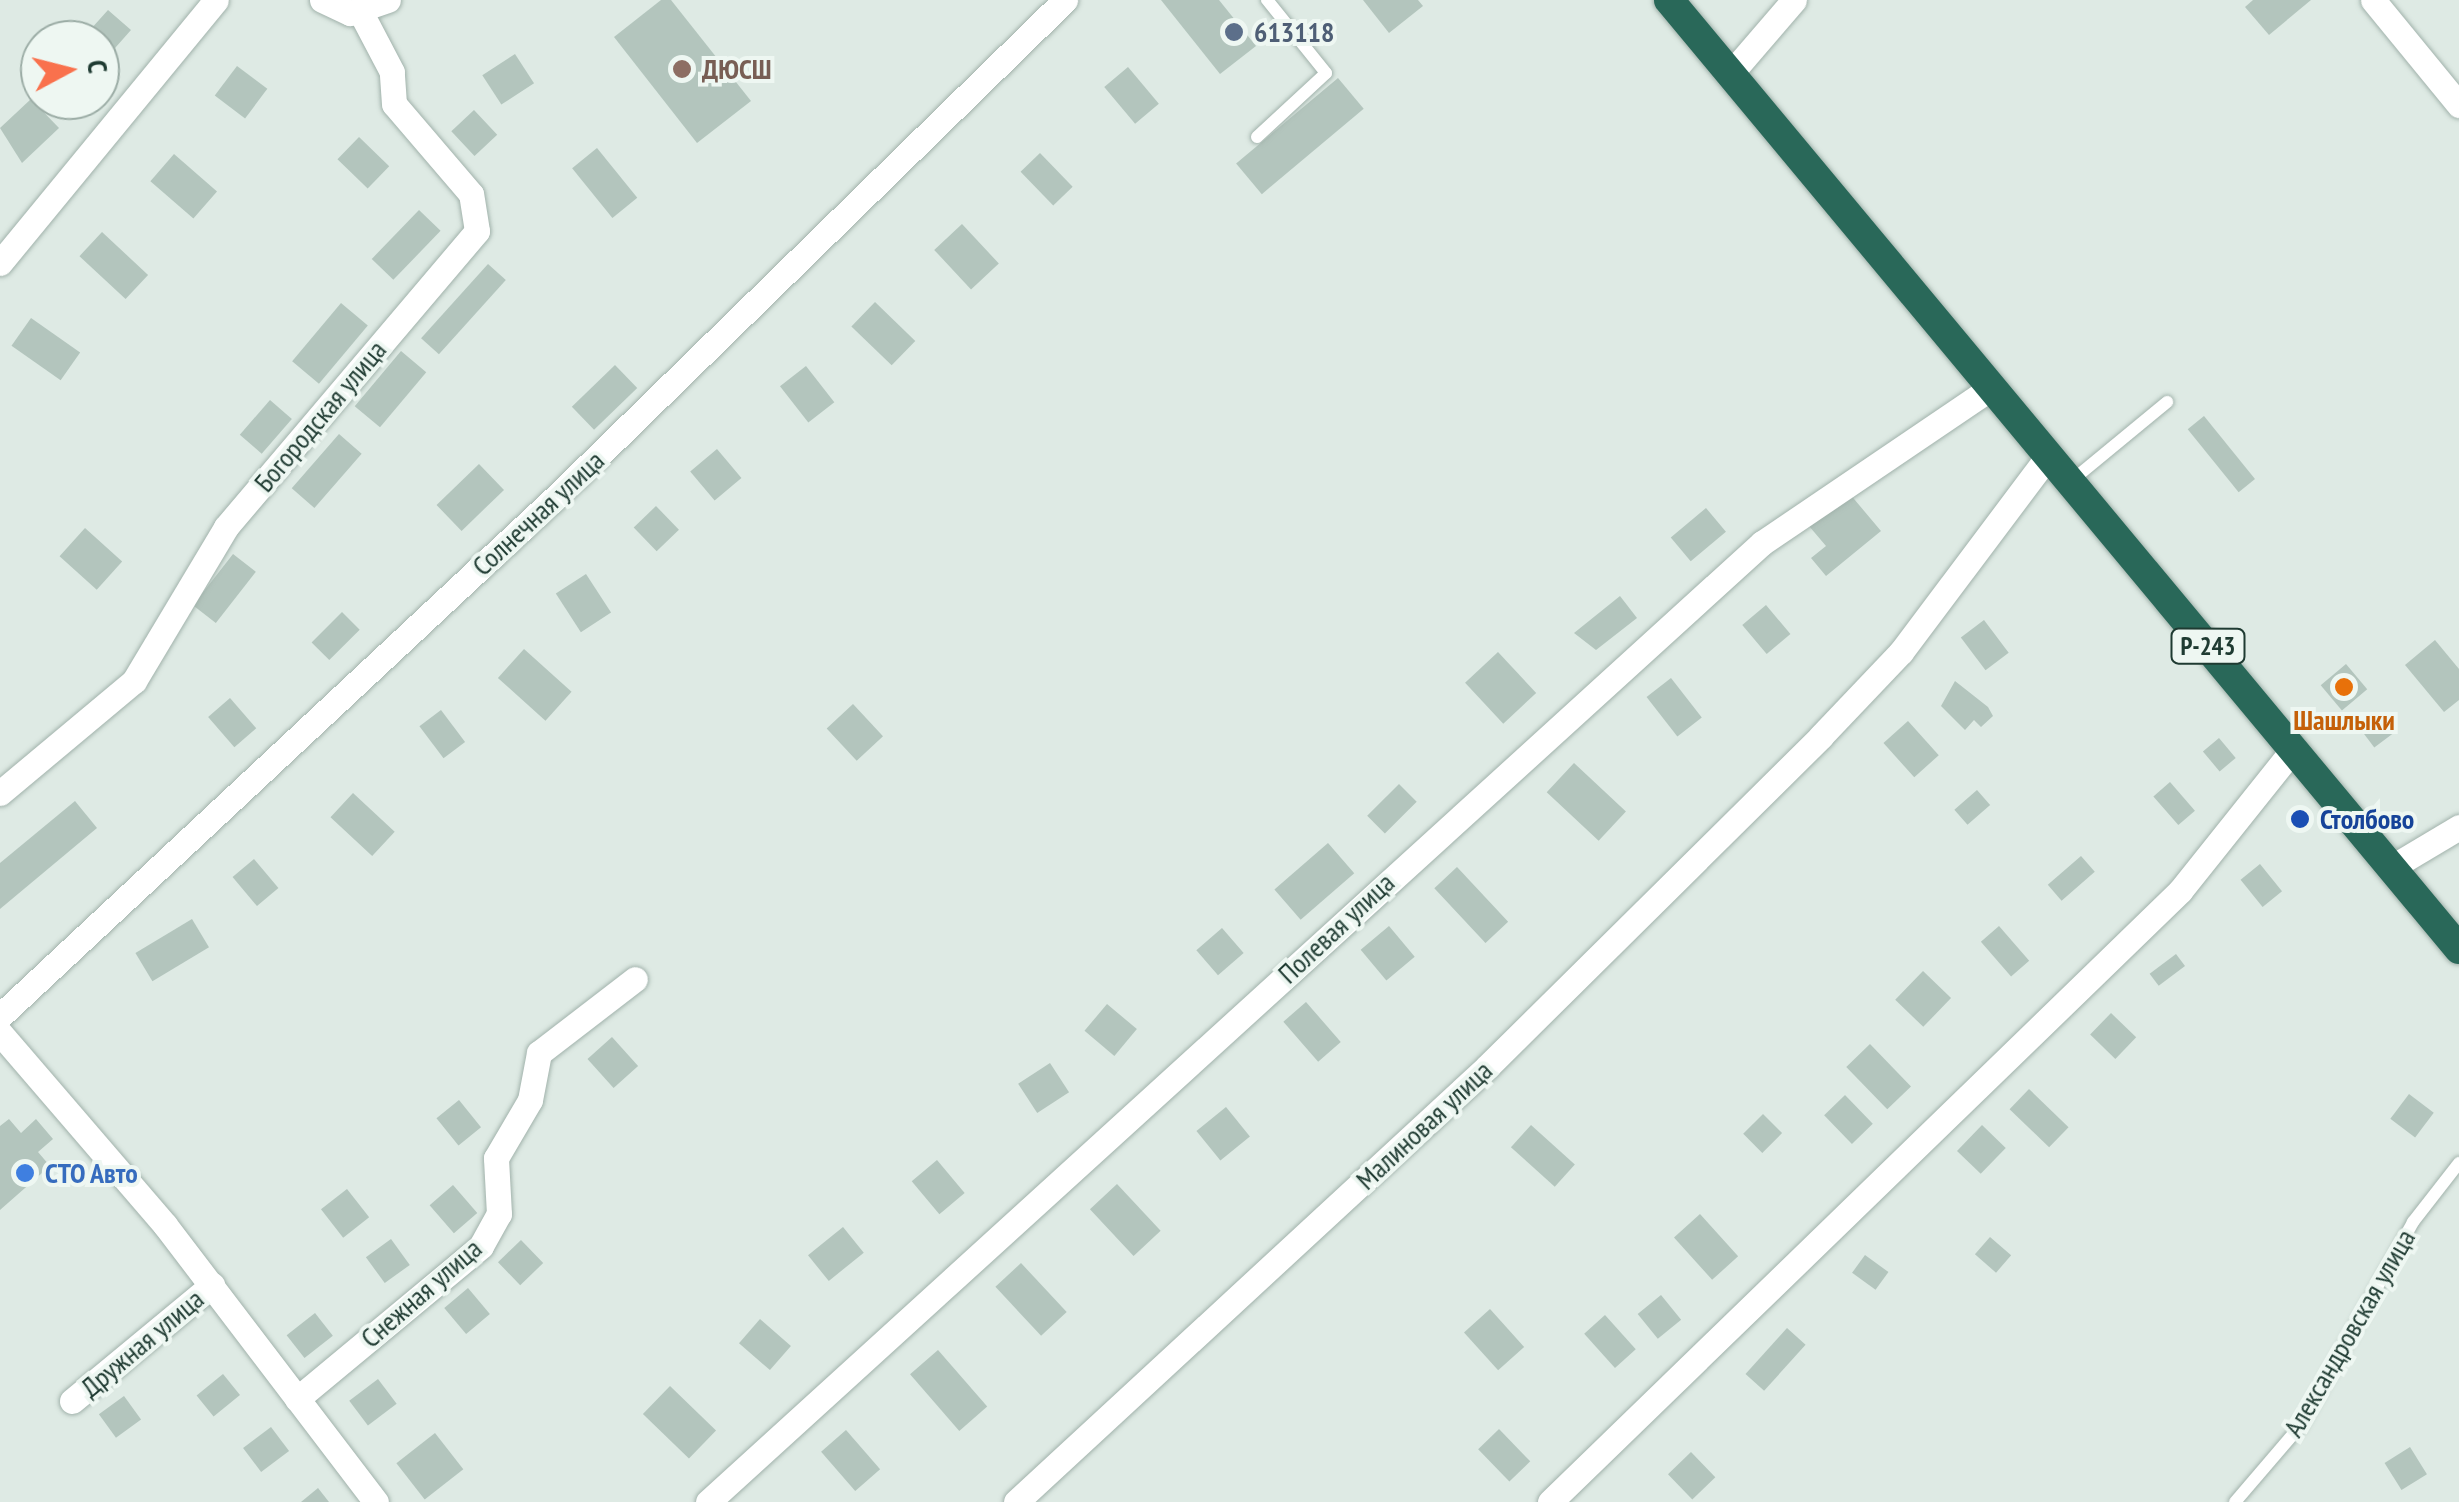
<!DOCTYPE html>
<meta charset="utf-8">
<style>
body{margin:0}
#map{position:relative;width:2459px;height:1502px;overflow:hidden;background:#deeae4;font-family:"PT Sans Narrow",sans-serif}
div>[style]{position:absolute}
.building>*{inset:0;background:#b3c5bd;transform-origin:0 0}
.roads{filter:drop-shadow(0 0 2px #a1b2ab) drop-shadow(0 0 2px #a1b2ab)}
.lane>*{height:12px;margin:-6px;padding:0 6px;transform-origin:6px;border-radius:6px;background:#fff}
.street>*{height:25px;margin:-12.5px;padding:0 12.5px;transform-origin:12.5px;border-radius:12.5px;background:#fff}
.highway>*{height:30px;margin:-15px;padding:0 15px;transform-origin:15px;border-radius:15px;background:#296859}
.dots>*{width:28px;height:28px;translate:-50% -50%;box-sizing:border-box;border:5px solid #eef7f2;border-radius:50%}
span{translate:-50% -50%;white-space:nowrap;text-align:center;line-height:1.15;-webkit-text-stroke:8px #eef7f2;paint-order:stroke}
.shield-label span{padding:2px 8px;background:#eef7f2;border:2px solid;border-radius:8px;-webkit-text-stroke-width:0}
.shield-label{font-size:25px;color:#1f3b32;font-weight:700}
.service-label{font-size:28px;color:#4e5e75;font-weight:700}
.left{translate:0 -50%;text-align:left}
.education-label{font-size:28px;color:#785e54;font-weight:700}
.street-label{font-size:28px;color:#1f3b32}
.food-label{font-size:28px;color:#c56008;font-weight:700}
.transit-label{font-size:28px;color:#164399;font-weight:700}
.shop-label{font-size:28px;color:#366cbe;font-weight:700}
.north{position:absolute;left:20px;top:20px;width:100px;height:100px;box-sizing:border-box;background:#eef7f2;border:2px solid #9baca5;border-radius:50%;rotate:83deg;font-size:28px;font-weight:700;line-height:40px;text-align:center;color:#1f3b32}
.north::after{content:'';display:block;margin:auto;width:35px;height:45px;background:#f9714d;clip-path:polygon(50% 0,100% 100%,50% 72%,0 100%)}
</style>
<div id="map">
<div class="building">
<i style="clip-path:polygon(661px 0,671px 0,751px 101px,697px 143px,614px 37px)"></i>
<i style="clip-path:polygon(1161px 0,1219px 0,1256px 46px,1220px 74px)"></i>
<i style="clip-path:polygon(1363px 0,1418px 0,1423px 6px,1389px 33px)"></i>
<i style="clip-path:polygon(2253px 0,2311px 0,2269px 35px,2245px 7px)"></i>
<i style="clip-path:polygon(108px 10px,131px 30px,100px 65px,100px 40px,81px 40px)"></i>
<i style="left:515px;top:54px;width:35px;height:39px;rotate:57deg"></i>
<i style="left:237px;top:66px;width:38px;height:37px;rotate:37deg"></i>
<i style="left:1128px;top:67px;width:48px;height:31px;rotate:50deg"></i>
<i style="left:1338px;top:78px;width:40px;height:133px;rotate:50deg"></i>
<i style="clip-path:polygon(31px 99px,59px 128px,22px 163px,0 128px)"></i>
<i style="left:474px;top:110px;width:34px;height:31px;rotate:47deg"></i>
<i style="left:359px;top:137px;width:42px;height:31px;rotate:44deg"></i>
<i style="left:597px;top:148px;width:64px;height:32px;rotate:51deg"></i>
<i style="left:1040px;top:153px;width:47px;height:27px;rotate:46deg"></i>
<i style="left:174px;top:154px;width:57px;height:36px;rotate:41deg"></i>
<i style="left:419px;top:210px;width:30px;height:68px;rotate:44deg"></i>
<i style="left:962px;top:224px;width:54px;height:38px;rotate:47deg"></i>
<i style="left:102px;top:232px;width:63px;height:33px;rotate:43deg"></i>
<i style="left:488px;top:264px;width:24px;height:100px;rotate:42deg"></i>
<i style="left:875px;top:302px;width:56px;height:34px;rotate:44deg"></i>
<i style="left:341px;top:303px;width:35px;height:76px;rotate:40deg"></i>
<i style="left:31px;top:318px;width:60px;height:34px;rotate:35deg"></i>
<i style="left:401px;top:351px;width:33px;height:72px;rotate:40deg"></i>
<i style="left:615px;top:365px;width:32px;height:60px;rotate:46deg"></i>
<i style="left:806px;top:366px;width:46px;height:33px;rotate:52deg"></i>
<i style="left:270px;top:400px;width:29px;height:46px;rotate:41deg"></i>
<i style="left:2204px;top:416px;width:81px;height:21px;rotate:51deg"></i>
<i style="left:339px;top:434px;width:30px;height:72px;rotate:41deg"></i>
<i style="left:717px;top:449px;width:38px;height:35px;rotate:50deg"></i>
<i style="left:479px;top:464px;width:36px;height:59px;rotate:46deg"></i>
<i style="clip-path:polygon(1849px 493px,1881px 531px,1826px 576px,1811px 558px,1826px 546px,1809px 526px)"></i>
<i style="left:656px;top:506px;width:33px;height:31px;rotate:46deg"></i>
<i style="left:1706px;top:508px;width:31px;height:46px;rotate:50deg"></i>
<i style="left:85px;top:528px;width:50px;height:38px;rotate:42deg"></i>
<i style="left:233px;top:554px;width:29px;height:65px;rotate:38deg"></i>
<i style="left:586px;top:574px;width:46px;height:36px;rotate:57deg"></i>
<i style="clip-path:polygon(1620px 596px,1637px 618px,1596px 650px,1574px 633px)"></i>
<i style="left:1766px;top:605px;width:38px;height:31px;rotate:50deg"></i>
<i style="left:342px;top:612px;width:25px;height:43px;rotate:45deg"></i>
<i style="left:1984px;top:620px;width:41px;height:29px;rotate:53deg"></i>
<i style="clip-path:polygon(2435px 640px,2459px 669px,2459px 700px,2444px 712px,2405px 665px)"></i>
<i style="left:524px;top:649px;width:64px;height:39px;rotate:42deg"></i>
<i style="left:1498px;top:652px;width:56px;height:45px;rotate:47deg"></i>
<i style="left:2346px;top:664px;width:33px;height:33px;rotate:50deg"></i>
<i style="left:1671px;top:678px;width:50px;height:31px;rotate:52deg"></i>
<i style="clip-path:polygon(1955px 681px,1988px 707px,1993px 716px,1981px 727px,1974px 720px,1965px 730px,1941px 706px)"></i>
<i style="left:230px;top:698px;width:40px;height:29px;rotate:49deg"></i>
<i style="left:853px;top:704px;width:44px;height:36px;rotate:47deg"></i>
<i style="left:441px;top:710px;width:40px;height:27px;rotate:53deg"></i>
<i style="left:2380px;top:717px;width:21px;height:23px;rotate:53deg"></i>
<i style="left:1908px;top:721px;width:46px;height:33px;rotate:48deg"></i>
<i style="left:2219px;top:738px;width:26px;height:21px;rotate:50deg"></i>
<i style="left:1574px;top:763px;width:71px;height:40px;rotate:43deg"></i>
<i style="left:2170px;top:782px;width:38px;height:22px;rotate:49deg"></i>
<i style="left:1399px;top:784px;width:25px;height:45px;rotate:45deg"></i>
<i style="left:1977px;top:790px;width:20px;height:30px;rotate:49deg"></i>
<i style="left:353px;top:793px;width:57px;height:33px;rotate:43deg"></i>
<i style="clip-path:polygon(75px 801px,97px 828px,0 909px,0 863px)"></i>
<i style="left:1328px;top:843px;width:40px;height:71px;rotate:49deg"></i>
<i style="left:2081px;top:856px;width:21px;height:44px;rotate:49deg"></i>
<i style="left:254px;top:859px;width:38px;height:28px;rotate:50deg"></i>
<i style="left:2260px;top:864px;width:35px;height:25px;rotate:51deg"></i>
<i style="left:1457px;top:867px;width:75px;height:31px;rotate:47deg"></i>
<i style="left:192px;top:919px;width:33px;height:66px;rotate:59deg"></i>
<i style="left:1389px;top:926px;width:40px;height:37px;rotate:50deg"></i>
<i style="left:1999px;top:926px;width:46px;height:24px;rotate:49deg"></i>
<i style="left:1222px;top:928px;width:33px;height:34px;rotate:49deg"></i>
<i style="left:2176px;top:954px;width:15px;height:33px;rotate:53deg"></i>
<i style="left:1923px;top:971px;width:39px;height:40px;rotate:44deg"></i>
<i style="left:1306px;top:1002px;width:53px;height:30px;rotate:49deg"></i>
<i style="left:1107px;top:1004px;width:39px;height:35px;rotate:40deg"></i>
<i style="left:2111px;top:1013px;width:35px;height:30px;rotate:44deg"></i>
<i style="left:612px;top:1037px;width:39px;height:33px;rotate:48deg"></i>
<i style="left:1870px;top:1044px;width:59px;height:33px;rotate:46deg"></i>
<i style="left:1050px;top:1063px;width:35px;height:38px;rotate:57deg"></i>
<i style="left:2029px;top:1089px;width:55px;height:28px;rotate:44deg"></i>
<i style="left:2409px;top:1094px;width:31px;height:31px;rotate:37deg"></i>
<i style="left:1845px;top:1095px;width:40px;height:29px;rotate:46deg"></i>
<i style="left:459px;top:1100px;width:35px;height:29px;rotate:51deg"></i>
<i style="left:1226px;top:1107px;width:38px;height:38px;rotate:51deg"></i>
<i style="left:1763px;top:1114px;width:27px;height:28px;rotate:45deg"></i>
<i style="clip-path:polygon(9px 1119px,21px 1133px,36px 1119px,53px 1139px,38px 1152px,50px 1166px,0 1210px,0 1126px)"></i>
<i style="left:1531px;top:1125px;width:59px;height:30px;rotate:42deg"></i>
<i style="left:1982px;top:1125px;width:33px;height:36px;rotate:44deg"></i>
<i style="left:937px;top:1160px;width:43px;height:33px;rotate:50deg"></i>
<i style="left:1117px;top:1184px;width:64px;height:37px;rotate:47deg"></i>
<i style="left:453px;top:1185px;width:37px;height:31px;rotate:49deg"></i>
<i style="left:347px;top:1189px;width:36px;height:33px;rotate:52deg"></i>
<i style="left:1700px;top:1214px;width:57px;height:35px;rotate:48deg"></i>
<i style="left:843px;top:1227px;width:33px;height:45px;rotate:51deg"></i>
<i style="left:1990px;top:1237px;width:28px;height:23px;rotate:41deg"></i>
<i style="left:391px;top:1239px;width:32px;height:31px;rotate:54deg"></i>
<i style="left:521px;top:1240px;width:32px;height:32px;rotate:46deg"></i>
<i style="left:1865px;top:1255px;width:29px;height:22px;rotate:36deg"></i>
<i style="left:1021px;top:1263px;width:67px;height:35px;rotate:47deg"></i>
<i style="left:468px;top:1288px;width:34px;height:31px;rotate:50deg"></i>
<i style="left:1661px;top:1295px;width:32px;height:30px;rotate:51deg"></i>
<i style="left:1490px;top:1309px;width:51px;height:35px;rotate:48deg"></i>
<i style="left:315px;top:1313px;width:29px;height:36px;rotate:52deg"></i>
<i style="left:1605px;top:1315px;width:46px;height:28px;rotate:48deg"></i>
<i style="left:760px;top:1319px;width:41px;height:32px;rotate:41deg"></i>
<i style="left:1787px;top:1328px;width:25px;height:62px;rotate:42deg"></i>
<i style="left:938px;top:1350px;width:75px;height:37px;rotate:49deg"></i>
<i style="left:223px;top:1374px;width:27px;height:34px;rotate:51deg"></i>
<i style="left:378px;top:1379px;width:31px;height:36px;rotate:53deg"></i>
<i style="left:670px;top:1386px;width:64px;height:39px;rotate:44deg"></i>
<i style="left:124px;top:1396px;width:29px;height:31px;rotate:54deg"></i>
<i style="left:271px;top:1427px;width:30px;height:35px;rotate:53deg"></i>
<i style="left:1499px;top:1429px;width:45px;height:29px;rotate:46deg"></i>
<i style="left:846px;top:1430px;width:52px;height:33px;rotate:49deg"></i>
<i style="left:435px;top:1433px;width:46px;height:49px;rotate:52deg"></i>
<i style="left:2410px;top:1447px;width:32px;height:30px;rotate:58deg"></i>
<i style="left:1691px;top:1452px;width:35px;height:32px;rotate:46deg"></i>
<i style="clip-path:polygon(318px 1488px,329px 1502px,301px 1502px)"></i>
</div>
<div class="roads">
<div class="lane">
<i style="left:1257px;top:137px;width:94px;rotate:-42.8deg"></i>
<i style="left:1326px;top:73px;width:94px;rotate:-128.9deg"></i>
<i style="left:2070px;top:482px;width:126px;rotate:-39.5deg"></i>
<i style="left:2235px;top:1502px;width:101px;rotate:-49.4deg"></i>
<i style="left:2301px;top:1425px;width:232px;rotate:-61.1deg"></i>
<i style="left:2413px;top:1222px;width:75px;rotate:-52.1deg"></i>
</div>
<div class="street">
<i style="left:322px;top:0;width:31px;rotate:25deg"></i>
<i style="left:350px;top:13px;width:40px;rotate:-18.9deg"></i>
<i style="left:2373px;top:0;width:136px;rotate:50.7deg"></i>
<i style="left:1732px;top:72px;width:95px;rotate:-49.3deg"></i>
<i style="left:0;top:263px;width:340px;rotate:-50.6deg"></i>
<i style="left:0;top:793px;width:175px;rotate:-39.9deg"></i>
<i style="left:134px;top:681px;width:179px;rotate:-59.1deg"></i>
<i style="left:226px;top:527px;width:388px;rotate:-49.7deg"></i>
<i style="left:477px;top:231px;width:37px;rotate:-99deg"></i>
<i style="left:471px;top:194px;width:118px;rotate:-130.5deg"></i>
<i style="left:394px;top:104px;width:32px;rotate:-94deg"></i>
<i style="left:392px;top:72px;width:69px;rotate:-117.7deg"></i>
<i style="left:2392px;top:867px;width:78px;rotate:-30.8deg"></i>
<i style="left:0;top:1016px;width:766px;rotate:-43.04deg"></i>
<i style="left:560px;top:493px;width:706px;rotate:-44.31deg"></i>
<i style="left:0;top:1033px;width:253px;rotate:49.3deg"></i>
<i style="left:165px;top:1225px;width:348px;rotate:52.7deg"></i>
<i style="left:297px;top:1399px;width:239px;rotate:-39.7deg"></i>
<i style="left:481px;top:1246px;width:37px;rotate:-61deg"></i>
<i style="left:499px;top:1214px;width:56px;rotate:-93.1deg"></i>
<i style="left:496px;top:1158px;width:67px;rotate:-59.6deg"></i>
<i style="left:530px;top:1100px;width:48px;rotate:-79.2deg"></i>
<i style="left:539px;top:1053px;width:121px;rotate:-37.6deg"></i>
<i style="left:72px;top:1401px;width:182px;rotate:-39.6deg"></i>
<i style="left:708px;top:1502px;width:1425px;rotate:-42.3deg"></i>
<i style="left:1762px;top:543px;width:277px;rotate:-34.1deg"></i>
<i style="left:1016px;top:1502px;width:641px;rotate:-42.72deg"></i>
<i style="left:1487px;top:1067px;width:470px;rotate:-44.7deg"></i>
<i style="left:1821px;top:736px;width:116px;rotate:-46.4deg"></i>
<i style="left:1901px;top:652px;width:245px;rotate:-53.1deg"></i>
<i style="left:1550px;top:1502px;width:878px;rotate:-44.12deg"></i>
<i style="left:2180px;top:891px;width:183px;rotate:-51.4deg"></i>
</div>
<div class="highway">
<i style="left:1669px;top:0;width:1235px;rotate:50.22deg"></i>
</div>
</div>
<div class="dots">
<i style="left:1234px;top:32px;background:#5c6f8a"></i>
<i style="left:682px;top:69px;background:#8d6e63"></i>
<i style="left:2344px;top:687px;background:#e8710a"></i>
<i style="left:2300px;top:819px;background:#1a4fb4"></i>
<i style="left:25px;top:1173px;background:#3f7fe0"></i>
</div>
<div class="shield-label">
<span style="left:2208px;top:646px">Р-243</span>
</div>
<div class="service-label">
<span class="left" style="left:1254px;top:32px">613118</span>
</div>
<div class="education-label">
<span class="left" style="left:702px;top:69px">ДЮСШ</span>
</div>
<div class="street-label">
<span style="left:320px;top:416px;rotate:-50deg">Богородская улица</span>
<span style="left:538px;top:513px;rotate:-43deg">Солнечная улица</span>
<span style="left:1336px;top:928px;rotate:-43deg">Полевая улица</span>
<span style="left:1424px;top:1125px;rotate:-43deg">Малиновая улица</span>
<span style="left:421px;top:1293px;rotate:-41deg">Снежная улица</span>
<span style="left:2349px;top:1333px;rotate:-60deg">Александровская улица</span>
<span style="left:142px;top:1343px;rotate:-40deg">Дружная улица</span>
</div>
<div class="food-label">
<span style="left:2344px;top:720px">Шашлыки</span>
</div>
<div class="transit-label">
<span class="left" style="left:2320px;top:819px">Столбово</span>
</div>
<div class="shop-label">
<span class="left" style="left:45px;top:1173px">СТО Авто</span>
</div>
<div class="north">С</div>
</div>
